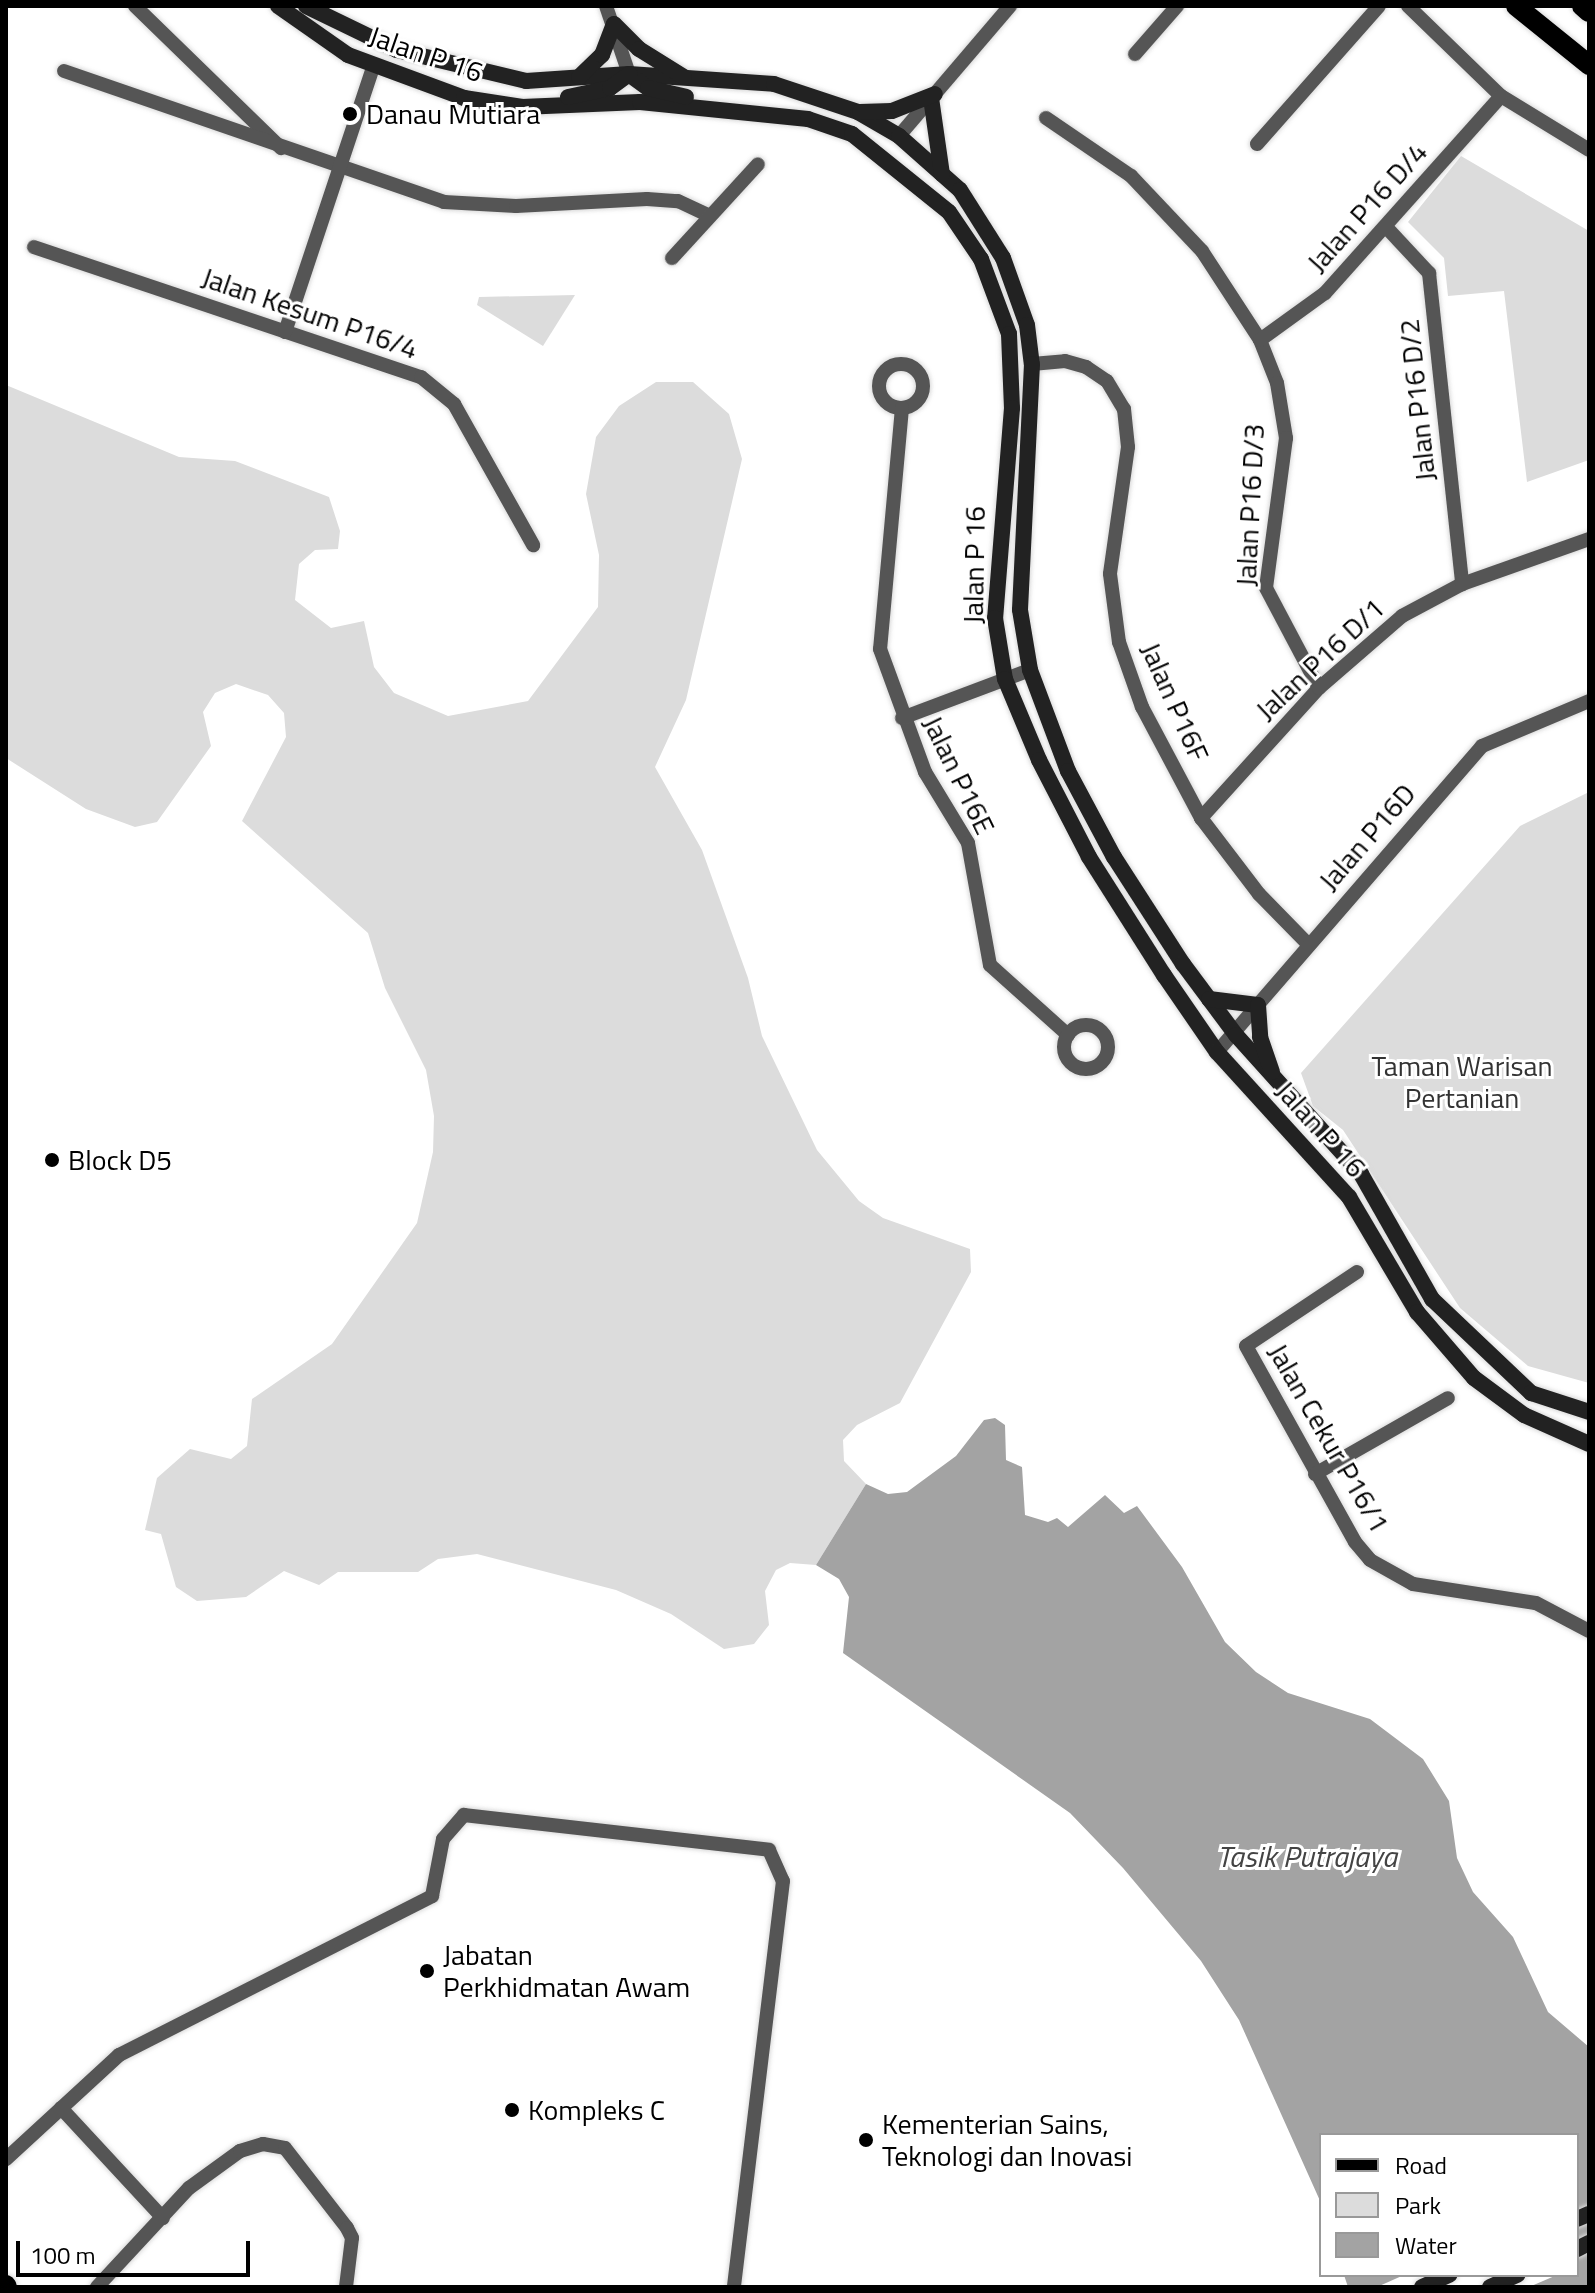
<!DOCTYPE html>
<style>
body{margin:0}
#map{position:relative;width:1595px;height:2293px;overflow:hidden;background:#fff;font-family:"Titillium Web",sans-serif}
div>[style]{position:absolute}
.green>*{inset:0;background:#dcdcdc}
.water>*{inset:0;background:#a3a3a3}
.pier>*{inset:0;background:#fff}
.roads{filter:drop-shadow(0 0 2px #dbdbdb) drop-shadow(0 0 2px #dbdbdb)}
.street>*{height:14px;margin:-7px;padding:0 7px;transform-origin:7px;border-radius:7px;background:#555}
.street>.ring{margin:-7px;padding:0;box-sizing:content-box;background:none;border:14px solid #555;border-radius:50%}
.secondary>*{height:16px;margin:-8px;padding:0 8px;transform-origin:8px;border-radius:8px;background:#222}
.primary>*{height:20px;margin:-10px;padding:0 10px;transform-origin:10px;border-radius:10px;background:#000}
.dots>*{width:22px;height:22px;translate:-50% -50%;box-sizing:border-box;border:4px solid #fff;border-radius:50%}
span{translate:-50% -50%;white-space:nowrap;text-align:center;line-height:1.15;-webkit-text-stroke:6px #fff;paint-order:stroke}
.street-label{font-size:28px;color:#000}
.poi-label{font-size:28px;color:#000}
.left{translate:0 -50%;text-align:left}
.park-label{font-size:28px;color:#333}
.water-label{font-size:30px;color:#444;font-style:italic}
.frame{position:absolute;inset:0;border:8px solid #000;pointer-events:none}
.legend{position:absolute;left:1319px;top:2133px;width:260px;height:144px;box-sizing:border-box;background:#fff;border:2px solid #999;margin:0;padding:10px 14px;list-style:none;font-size:24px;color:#000}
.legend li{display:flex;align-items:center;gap:16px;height:40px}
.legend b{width:40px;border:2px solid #999}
.scale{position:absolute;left:16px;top:2241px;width:234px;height:36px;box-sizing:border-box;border:4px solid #000;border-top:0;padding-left:10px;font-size:24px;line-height:28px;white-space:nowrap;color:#000;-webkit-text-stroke:6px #fff;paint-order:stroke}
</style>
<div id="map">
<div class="green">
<i style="clip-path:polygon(1461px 156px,1589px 231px,1589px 460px,1527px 482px,1504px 291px,1448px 296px,1444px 258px,1408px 222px)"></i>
<i style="clip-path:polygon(575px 295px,543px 346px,477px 305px,479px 297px)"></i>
<i style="clip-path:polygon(656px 382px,693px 382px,729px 414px,742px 459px,686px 700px,655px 767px,702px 850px,748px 978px,762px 1036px,817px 1150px,859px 1201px,883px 1218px,970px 1249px,971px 1272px,900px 1403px,857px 1425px,843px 1440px,844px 1461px,866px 1484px,816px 1565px,790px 1563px,776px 1570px,765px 1591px,769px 1625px,754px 1644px,724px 1649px,671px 1614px,616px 1590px,477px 1554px,438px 1559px,418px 1572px,338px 1572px,319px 1585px,284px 1571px,246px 1597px,197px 1601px,176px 1587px,161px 1534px,145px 1530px,157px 1478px,190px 1449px,231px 1459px,247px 1446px,252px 1399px,332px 1344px,417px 1223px,433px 1152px,434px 1116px,426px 1070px,385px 988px,368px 933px,242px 821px,286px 737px,284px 713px,268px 695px,236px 684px,215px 693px,203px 712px,211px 746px,157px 822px,135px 827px,86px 809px,6px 758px,6px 385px,179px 457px,235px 461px,329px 497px,340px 531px,338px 549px,315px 550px,299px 564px,295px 600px,331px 628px,364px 621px,374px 667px,394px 693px,448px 716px,528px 701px,598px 607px,599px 555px,586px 494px,596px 437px,619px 406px)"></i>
<i style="clip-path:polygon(1589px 792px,1589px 1383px,1528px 1366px,1460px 1308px,1343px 1130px,1313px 1106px,1301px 1073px,1520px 826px)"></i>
</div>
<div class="water">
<i style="clip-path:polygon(995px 1418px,1005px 1425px,1006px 1460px,1022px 1467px,1025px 1515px,1048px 1522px,1057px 1518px,1068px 1527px,1105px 1495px,1124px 1513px,1137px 1506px,1182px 1567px,1225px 1642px,1256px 1672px,1288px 1693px,1370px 1719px,1423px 1759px,1449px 1801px,1457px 1858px,1473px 1892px,1513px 1937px,1548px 2012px,1589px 2047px,1589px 2287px,1348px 2287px,1344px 2275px,1577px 2275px,1577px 2135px,1321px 2135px,1321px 2203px,1239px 2020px,1201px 1961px,1123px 1868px,1070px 1813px,843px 1653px,849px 1597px,839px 1579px,816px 1565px,866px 1484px,888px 1494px,907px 1492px,956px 1456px,984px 1420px)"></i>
</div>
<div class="pier">
<i style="clip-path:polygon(1404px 2275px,1557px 2275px,1529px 2287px,1377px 2287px)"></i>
</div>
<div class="roads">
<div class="street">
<i style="left:135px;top:6px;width:204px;rotate:44.2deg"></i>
<i style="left:606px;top:6px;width:72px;rotate:71.3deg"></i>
<i style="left:1408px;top:6px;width:129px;rotate:44.1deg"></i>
<i style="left:1501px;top:96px;width:103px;rotate:31.5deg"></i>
<i style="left:1135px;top:54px;width:64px;rotate:-48.8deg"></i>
<i style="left:64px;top:71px;width:402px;rotate:19deg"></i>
<i style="left:444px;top:202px;width:72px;rotate:3.2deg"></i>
<i style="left:516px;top:206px;width:131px;rotate:-3.1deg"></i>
<i style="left:647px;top:199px;width:31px;rotate:4deg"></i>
<i style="left:678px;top:201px;width:35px;rotate:25deg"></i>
<i style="left:1046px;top:118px;width:103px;rotate:34.3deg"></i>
<i style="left:1131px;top:176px;width:103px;rotate:46.6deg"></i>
<i style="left:1202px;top:251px;width:106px;rotate:56.9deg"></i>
<i style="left:1260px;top:340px;width:46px;rotate:68.4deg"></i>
<i style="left:1277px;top:383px;width:56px;rotate:80.7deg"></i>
<i style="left:1286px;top:438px;width:151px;rotate:97.6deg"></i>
<i style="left:1266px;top:588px;width:113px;rotate:62.1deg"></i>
<i style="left:899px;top:136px;width:171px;rotate:-49.5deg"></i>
<i style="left:1257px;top:144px;width:184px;rotate:-48.5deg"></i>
<i style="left:1387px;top:228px;width:62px;rotate:47deg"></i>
<i style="left:1429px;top:273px;width:313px;rotate:83.9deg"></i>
<i style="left:34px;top:247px;width:408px;rotate:18.6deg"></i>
<i style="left:421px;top:377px;width:43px;rotate:39.3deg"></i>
<i style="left:454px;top:404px;width:162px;rotate:60.7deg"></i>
<i style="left:672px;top:258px;width:127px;rotate:-47.5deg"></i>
<i style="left:285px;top:332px;width:281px;rotate:-71.6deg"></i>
<i style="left:1260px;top:340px;width:80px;rotate:-35.9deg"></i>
<i style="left:1325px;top:293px;width:264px;rotate:-48.2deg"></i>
<i class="ring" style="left:879px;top:364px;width:30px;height:30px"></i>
<i style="left:1032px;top:364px;width:33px;rotate:-5deg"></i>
<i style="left:1065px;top:361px;width:22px;rotate:16deg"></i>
<i style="left:1086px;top:367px;width:25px;rotate:34deg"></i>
<i style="left:1107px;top:381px;width:33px;rotate:59deg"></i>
<i style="left:1124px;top:409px;width:38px;rotate:84deg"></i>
<i style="left:1128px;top:447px;width:128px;rotate:98.1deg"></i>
<i style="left:1110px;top:574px;width:69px;rotate:82.5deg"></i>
<i style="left:1119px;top:642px;width:69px;rotate:70.5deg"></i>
<i style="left:1142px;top:707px;width:126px;rotate:62deg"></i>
<i style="left:1201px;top:818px;width:96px;rotate:52.7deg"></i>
<i style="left:1259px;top:894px;width:69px;rotate:45.6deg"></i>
<i style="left:902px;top:408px;width:242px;rotate:95.2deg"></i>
<i style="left:880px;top:649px;width:131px;rotate:69.9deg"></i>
<i style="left:925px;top:772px;width:83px;rotate:58.8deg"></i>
<i style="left:968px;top:843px;width:124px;rotate:79.8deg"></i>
<i style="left:990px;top:965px;width:105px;rotate:41.9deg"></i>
<i style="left:902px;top:718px;width:137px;rotate:-20.6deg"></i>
<i style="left:1201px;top:818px;width:176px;rotate:-47.8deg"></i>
<i style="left:1319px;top:688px;width:110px;rotate:-40.9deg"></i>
<i style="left:1402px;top:616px;width:68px;rotate:-28.1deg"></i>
<i style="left:1462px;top:584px;width:135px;rotate:-19.5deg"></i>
<i class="ring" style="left:1064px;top:1025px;width:30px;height:30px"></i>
<i style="left:1217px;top:1052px;width:405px;rotate:-49.1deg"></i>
<i style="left:1482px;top:746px;width:116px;rotate:-22.8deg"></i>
<i style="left:1357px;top:1272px;width:133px;rotate:146.3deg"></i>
<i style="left:1246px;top:1346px;width:224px;rotate:60.9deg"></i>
<i style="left:1355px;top:1542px;width:23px;rotate:50deg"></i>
<i style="left:1370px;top:1560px;width:49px;rotate:29.2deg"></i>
<i style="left:1413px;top:1584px;width:124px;rotate:8.8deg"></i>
<i style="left:1536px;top:1603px;width:60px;rotate:27.8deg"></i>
<i style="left:1315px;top:1474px;width:153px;rotate:-29.7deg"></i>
<i style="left:61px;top:2108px;width:150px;rotate:47.2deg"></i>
<i style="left:6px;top:2159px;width:154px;rotate:-42.6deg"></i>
<i style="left:119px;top:2055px;width:351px;rotate:-26.9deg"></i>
<i style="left:432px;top:1896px;width:58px;rotate:-79.1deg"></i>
<i style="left:443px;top:1839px;width:32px;rotate:-49deg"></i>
<i style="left:464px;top:1815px;width:307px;rotate:6.5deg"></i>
<i style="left:769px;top:1850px;width:34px;rotate:66deg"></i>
<i style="left:783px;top:1881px;width:409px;rotate:96.9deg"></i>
<i style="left:97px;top:2287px;width:135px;rotate:-47.1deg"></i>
<i style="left:189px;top:2188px;width:63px;rotate:-36deg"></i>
<i style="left:240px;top:2151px;width:24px;rotate:-17deg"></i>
<i style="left:263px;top:2144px;width:22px;rotate:10deg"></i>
<i style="left:285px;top:2148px;width:101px;rotate:52.2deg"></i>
<i style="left:347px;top:2228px;width:11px;rotate:63deg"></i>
<i style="left:352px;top:2238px;width:49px;rotate:97deg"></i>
</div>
<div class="secondary">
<i style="left:278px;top:6px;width:85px;rotate:35deg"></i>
<i style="left:348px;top:55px;width:124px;rotate:20.3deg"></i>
<i style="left:464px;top:98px;width:59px;rotate:8.8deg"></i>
<i style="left:522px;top:107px;width:118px;rotate:-2.4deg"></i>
<i style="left:640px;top:102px;width:169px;rotate:5.8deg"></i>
<i style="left:808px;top:119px;width:46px;rotate:18.8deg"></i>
<i style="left:852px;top:134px;width:124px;rotate:38.8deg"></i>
<i style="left:949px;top:212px;width:57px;rotate:55.8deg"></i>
<i style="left:981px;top:259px;width:80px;rotate:69.5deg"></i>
<i style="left:1009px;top:334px;width:74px;rotate:87.7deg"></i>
<i style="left:1012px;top:408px;width:211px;rotate:94.6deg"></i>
<i style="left:995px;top:618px;width:62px;rotate:80.7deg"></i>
<i style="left:1005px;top:679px;width:88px;rotate:67.2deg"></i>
<i style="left:1039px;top:760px;width:109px;rotate:62.7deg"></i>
<i style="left:1089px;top:857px;width:140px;rotate:57.6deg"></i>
<i style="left:1164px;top:975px;width:93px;rotate:55.5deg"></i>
<i style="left:1217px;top:1052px;width:196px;rotate:47.7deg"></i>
<i style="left:1349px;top:1197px;width:134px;rotate:59.4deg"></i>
<i style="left:1417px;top:1312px;width:87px;rotate:49.2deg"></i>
<i style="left:1474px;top:1378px;width:62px;rotate:36.5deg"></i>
<i style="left:1524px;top:1415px;width:71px;rotate:24deg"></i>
<i style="left:306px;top:6px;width:101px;rotate:25.8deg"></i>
<i style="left:397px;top:50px;width:133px;rotate:13.5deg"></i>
<i style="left:526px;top:81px;width:103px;rotate:-3.9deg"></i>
<i style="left:629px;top:74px;width:145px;rotate:3.9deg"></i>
<i style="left:774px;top:84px;width:89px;rotate:18.4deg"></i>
<i style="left:858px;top:112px;width:48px;rotate:30.3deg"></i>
<i style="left:899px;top:136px;width:81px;rotate:41.5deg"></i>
<i style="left:960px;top:190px;width:80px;rotate:57.7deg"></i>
<i style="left:1003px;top:258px;width:71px;rotate:70.3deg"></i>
<i style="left:1027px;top:325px;width:39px;rotate:83deg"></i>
<i style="left:1032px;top:364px;width:246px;rotate:92.8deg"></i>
<i style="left:1020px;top:610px;width:61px;rotate:80.5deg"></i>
<i style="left:1030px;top:670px;width:108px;rotate:69.4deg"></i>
<i style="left:1068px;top:771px;width:98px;rotate:61.9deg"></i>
<i style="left:1114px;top:857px;width:127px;rotate:57.2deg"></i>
<i style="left:1183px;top:964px;width:89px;rotate:53.3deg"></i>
<i style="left:1236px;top:1035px;width:187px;rotate:48deg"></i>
<i style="left:1361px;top:1174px;width:144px;rotate:60.4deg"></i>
<i style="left:1432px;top:1299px;width:137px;rotate:43.5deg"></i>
<i style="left:1531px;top:1393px;width:61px;rotate:18.1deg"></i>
<i style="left:630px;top:75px;width:22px;rotate:36deg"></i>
<i style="left:648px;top:88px;width:39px;rotate:13deg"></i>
<i style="left:579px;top:77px;width:32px;rotate:-44deg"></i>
<i style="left:602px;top:55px;width:33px;rotate:-69deg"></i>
<i style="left:614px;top:24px;width:35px;rotate:45deg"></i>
<i style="left:639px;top:49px;width:53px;rotate:31.9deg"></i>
<i style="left:568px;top:97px;width:43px;rotate:-12.1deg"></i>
<i style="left:610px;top:88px;width:24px;rotate:-36deg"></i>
<i style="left:931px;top:98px;width:77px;rotate:81.8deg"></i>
<i style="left:860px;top:112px;width:32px;rotate:-2deg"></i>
<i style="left:892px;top:111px;width:46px;rotate:-21.6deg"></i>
<i style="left:1209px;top:999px;width:49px;rotate:7deg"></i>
<i style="left:1258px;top:1005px;width:32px;rotate:86deg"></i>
<i style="left:1260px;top:1037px;width:37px;rotate:71deg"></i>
<i style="left:1577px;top:2219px;width:13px;rotate:-23deg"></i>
<i style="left:1577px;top:2249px;width:13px;rotate:-27deg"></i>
<i style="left:1422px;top:2287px;width:30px;rotate:-24deg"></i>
<i style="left:1490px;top:2287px;width:30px;rotate:-24deg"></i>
</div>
<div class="primary">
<i style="left:1516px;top:6px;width:94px;rotate:38.9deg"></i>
<i style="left:1582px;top:6px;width:9px;rotate:41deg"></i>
<i style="left:6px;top:2285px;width:2px;rotate:63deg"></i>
</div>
</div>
<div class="dots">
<i style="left:350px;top:114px;background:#000"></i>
<i style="left:52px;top:1160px;background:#000"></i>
<i style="left:427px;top:1971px;background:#000"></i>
<i style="left:512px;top:2110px;background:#000"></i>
<i style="left:866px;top:2140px;background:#000"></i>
</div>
<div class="street-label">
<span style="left:426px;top:54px;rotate:19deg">Jalan P 16</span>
<span style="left:1367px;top:207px;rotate:-48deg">Jalan P16 D/4</span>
<span style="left:310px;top:313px;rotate:19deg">Jalan Kesum P16/4</span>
<span style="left:1417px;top:400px;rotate:-96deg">Jalan P16 D/2</span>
<span style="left:1250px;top:505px;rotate:-87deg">Jalan P16 D/3</span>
<span style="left:974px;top:565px;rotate:-89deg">Jalan P 16</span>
<span style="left:1320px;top:659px;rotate:-43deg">Jalan P16 D/1</span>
<span style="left:1175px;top:702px;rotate:66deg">Jalan P16F</span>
<span style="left:959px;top:775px;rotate:64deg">Jalan P16E</span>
<span style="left:1367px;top:837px;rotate:-49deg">Jalan P16D</span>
<span style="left:1321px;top:1129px;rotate:48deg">Jalan P 16</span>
<span style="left:1329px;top:1438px;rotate:60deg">Jalan Cekur P16/1</span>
</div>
<div class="poi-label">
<span class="left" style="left:366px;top:114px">Danau Mutiara</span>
<span class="left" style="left:68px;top:1160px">Block D5</span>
<span class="left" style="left:443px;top:1971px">Jabatan<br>Perkhidmatan Awam</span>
<span class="left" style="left:528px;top:2110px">Kompleks C</span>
<span class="left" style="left:882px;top:2140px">Kementerian Sains,<br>Teknologi dan Inovasi</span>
</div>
<div class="park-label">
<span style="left:1462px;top:1082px">Taman Warisan<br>Pertanian</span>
</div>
<div class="water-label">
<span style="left:1307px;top:1856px">Tasik Putrajaya</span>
</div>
<div class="frame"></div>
<ul class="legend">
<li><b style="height:10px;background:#000"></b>Road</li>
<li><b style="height:22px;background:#dcdcdc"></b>Park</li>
<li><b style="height:22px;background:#a3a3a3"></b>Water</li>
</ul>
<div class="scale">100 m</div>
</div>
